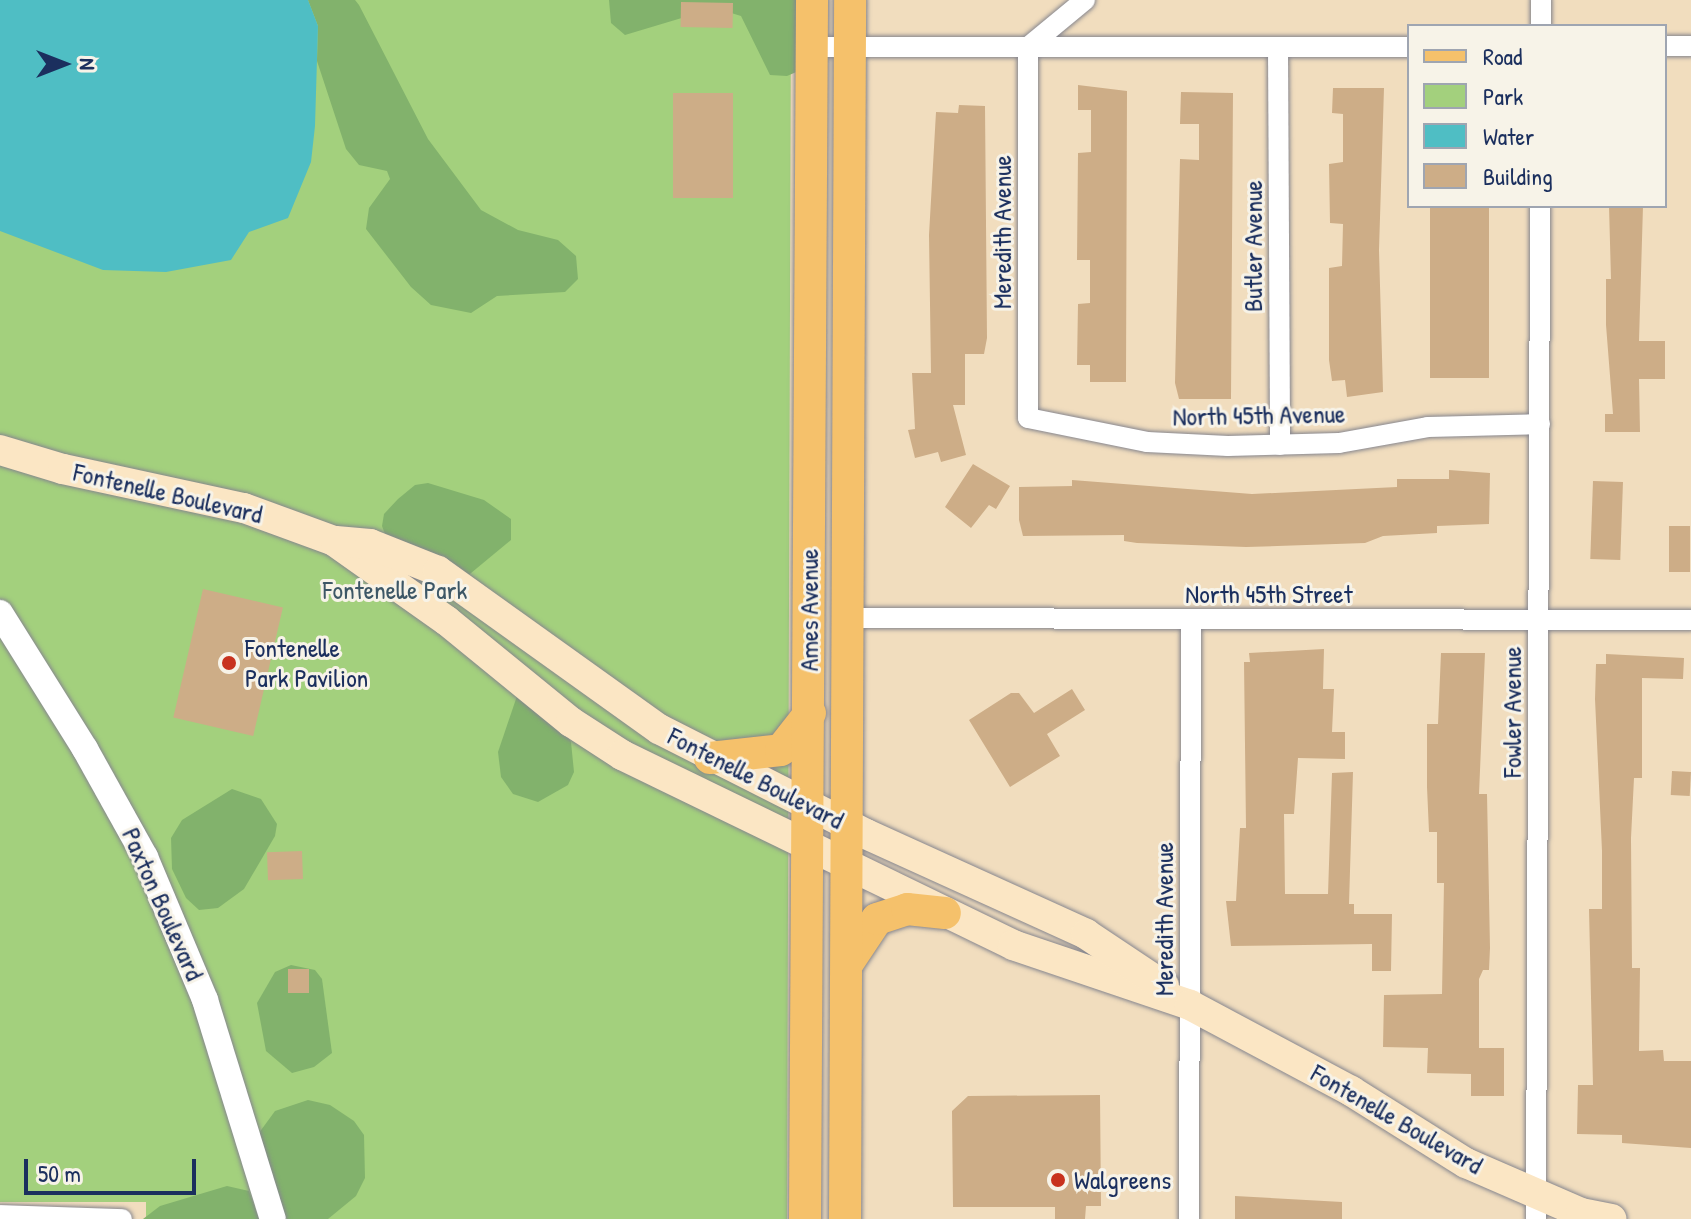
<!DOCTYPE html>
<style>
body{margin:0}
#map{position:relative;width:1691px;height:1219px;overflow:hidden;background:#f1ddbe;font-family:"Patrick Hand",sans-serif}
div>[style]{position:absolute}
.green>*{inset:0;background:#a3d07d}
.forest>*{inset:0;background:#82b26c}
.water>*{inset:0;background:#4fbec4}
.building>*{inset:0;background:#cdad87;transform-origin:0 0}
.roads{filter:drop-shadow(0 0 2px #86868e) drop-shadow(0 0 2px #86868e)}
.minor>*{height:20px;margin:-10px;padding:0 10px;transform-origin:10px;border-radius:10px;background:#fff}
.tertiary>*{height:26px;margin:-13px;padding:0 13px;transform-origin:13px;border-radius:13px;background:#fff}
.secondary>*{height:30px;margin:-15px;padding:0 15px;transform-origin:15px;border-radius:15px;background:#fbe6c4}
.primary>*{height:32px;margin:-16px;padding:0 16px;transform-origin:16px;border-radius:16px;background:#f5c16b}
.dots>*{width:22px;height:22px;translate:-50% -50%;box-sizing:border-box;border:4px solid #f7f3e8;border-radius:50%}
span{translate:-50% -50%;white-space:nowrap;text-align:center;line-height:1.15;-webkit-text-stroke:6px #f7f3e8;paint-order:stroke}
.street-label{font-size:26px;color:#1b2f5e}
.park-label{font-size:26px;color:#3d5766}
.poi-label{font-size:26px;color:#1b2f5e}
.left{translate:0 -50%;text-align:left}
.legend{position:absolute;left:1407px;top:24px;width:260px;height:184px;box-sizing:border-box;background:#f7f3e8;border:2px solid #9fa5b1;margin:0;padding:10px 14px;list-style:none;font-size:24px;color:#1b2f5e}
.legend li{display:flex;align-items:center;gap:16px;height:40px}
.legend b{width:40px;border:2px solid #9fa5b1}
.north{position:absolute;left:24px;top:24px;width:80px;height:80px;-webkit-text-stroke:6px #f7f3e8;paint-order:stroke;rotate:90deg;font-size:22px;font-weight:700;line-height:32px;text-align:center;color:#1b2f5e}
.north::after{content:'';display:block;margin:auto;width:28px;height:36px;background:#1b2f5e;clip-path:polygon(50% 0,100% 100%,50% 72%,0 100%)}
.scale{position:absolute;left:24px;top:1159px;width:172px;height:36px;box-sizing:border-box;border:4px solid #1b2f5e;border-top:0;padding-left:10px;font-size:24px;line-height:28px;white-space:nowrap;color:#1b2f5e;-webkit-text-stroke:6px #f7f3e8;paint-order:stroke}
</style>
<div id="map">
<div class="green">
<i style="clip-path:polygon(0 0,791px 0,787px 1219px,146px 1219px,146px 1202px,0 1202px)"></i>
</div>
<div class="forest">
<i style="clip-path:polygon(308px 0,355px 0,359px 5px,428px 139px,481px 210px,518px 230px,558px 240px,576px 256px,578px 279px,565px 292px,497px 296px,471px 313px,431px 305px,411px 287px,366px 229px,369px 208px,390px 179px,387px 171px,359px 165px,346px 149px,317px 61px,318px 26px)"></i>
<i style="clip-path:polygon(609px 0,805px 0,801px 70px,787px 76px,770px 75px,741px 16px,715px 8px,625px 35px,611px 23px)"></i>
<i style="clip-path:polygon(428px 483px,484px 500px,511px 519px,511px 540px,465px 578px,385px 534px,382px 526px,384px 514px,398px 499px,415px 485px)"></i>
<i style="clip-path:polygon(518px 693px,564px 729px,571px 742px,574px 772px,568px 785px,538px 802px,513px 794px,501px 777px,498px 752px)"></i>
<i style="clip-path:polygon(232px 789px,261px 799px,277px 824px,275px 836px,244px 889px,218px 908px,199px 910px,186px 898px,172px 869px,171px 838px,182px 820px)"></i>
<i style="clip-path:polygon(291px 965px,315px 970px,322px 979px,332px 1053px,314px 1067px,292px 1073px,266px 1051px,257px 1003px,275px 972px)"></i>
<i style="clip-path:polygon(308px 1100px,330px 1105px,354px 1121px,364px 1135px,365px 1178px,356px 1196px,328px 1219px,261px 1219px,248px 1148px,275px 1111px)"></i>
<i style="clip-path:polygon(227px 1186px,249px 1191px,259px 1219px,143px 1219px,160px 1206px)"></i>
</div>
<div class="water">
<i style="clip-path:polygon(0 0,308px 0,318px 26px,315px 126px,311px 162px,288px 218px,249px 232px,231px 260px,166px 272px,103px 270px,0 231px)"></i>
</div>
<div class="building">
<i style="left:681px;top:2px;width:52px;height:25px;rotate:1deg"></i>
<i style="clip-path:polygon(1078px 85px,1127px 91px,1126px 382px,1090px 382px,1090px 365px,1077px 365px,1078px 304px,1090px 303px,1090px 260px,1077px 260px,1078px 153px,1091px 152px,1091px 110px,1078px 110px)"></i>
<i style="clip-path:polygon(1333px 88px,1384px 88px,1379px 250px,1383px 392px,1347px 397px,1345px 380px,1332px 381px,1329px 360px,1329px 268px,1342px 266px,1343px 224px,1330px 223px,1329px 164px,1343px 162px,1343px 114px,1332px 113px)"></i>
<i style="clip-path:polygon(1181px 92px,1233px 93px,1231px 399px,1179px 399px,1175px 383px,1180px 159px,1199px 160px,1199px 124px,1180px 124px)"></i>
<i style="left:673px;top:93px;width:60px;height:105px"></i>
<i style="clip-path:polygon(959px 105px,985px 106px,987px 338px,984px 354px,965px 354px,965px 405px,953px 405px,966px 455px,941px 462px,938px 452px,915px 458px,908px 430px,915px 429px,912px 373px,931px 373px,929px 235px,936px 112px,958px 113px)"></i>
<i style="left:1430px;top:206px;width:59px;height:172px"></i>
<i style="clip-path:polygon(1609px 206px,1643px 206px,1639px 341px,1665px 341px,1665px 379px,1639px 379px,1640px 432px,1605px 432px,1605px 414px,1613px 414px,1606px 325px,1606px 279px,1611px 279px)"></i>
<i style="clip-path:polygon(973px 464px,1010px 486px,996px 509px,989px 505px,971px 528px,945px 507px)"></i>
<i style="clip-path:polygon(1449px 470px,1490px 473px,1489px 524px,1437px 526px,1437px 533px,1383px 536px,1365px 543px,1246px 547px,1137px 543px,1124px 541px,1124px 535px,1023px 536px,1019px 520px,1019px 487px,1072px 486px,1072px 480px,1252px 494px,1397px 487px,1397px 479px,1449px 479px)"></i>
<i style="left:1593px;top:481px;width:30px;height:78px;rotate:2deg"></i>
<i style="left:1669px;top:526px;width:21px;height:46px"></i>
<i style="left:203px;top:589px;width:82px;height:132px;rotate:13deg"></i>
<i style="clip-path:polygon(1324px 649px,1323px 689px,1334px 689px,1332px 732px,1345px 732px,1345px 759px,1298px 758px,1294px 814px,1284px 814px,1285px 894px,1328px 894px,1332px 773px,1353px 772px,1349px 904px,1354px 904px,1354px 914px,1392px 914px,1391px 971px,1372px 971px,1372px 944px,1231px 946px,1226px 901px,1236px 901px,1240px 828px,1246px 828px,1244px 662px,1250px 662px,1249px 653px)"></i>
<i style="clip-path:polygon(1441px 653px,1485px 653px,1479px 794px,1487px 794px,1490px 948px,1489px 970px,1483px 970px,1479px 979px,1479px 1048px,1504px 1048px,1504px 1096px,1471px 1096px,1471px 1074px,1427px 1073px,1428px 1048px,1383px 1047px,1384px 995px,1442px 994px,1444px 883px,1437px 883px,1437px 832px,1429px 832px,1427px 787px,1427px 724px,1438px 724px)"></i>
<i style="clip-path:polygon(1606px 654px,1684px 658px,1683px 679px,1642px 678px,1642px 778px,1634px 778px,1631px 838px,1632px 968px,1640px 968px,1639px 1051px,1663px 1050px,1664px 1061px,1691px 1061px,1691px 1148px,1622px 1143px,1622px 1135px,1577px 1134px,1578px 1085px,1593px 1085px,1589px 909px,1602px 909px,1602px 851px,1595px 699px,1596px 664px,1606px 664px)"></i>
<i style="clip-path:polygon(1072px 689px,1085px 710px,1047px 734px,1060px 756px,1010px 787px,969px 720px,1011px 693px,1019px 693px,1034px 713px)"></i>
<i style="left:1672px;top:771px;width:19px;height:24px;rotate:3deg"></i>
<i style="left:302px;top:851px;width:28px;height:35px;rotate:88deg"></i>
<i style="left:288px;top:969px;width:21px;height:24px"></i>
<i style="clip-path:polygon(1100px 1095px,1101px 1206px,1086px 1206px,1085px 1219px,1055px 1219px,1055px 1207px,953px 1207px,952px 1111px,968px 1096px)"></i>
<i style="clip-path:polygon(1235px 1196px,1342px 1202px,1342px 1219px,1235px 1219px)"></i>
</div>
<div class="roads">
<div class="minor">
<i style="left:1085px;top:0;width:74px;rotate:140.5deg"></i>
<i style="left:1028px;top:47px;width:371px;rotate:90deg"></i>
<i style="left:1028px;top:418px;width:121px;rotate:11.4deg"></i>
<i style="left:1147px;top:442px;width:81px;rotate:2.8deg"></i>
<i style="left:1228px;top:446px;width:111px;rotate:-1.5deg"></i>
<i style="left:1339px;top:443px;width:90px;rotate:-10.2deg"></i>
<i style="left:1428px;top:427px;width:112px;rotate:-1.5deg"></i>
<i style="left:1541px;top:26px;width:26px;rotate:-90deg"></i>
<i style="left:1665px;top:46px;width:26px"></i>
<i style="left:812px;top:47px;width:597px"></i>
<i style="left:1278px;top:47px;width:398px;rotate:89.7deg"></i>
<i style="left:847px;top:618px;width:844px;rotate:0.14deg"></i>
<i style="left:0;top:1215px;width:122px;rotate:1.9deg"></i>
<i style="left:1189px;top:1219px;width:599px;rotate:-89.81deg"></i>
<i style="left:1536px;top:1219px;width:1013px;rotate:-89.77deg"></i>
</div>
<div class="tertiary">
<i style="left:0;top:613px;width:160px;rotate:58deg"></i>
<i style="left:85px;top:749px;width:124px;rotate:60.9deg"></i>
<i style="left:145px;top:857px;width:155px;rotate:67.2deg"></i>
<i style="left:205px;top:1000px;width:229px;rotate:72.8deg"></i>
</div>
<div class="secondary">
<i style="left:0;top:450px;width:66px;rotate:16.8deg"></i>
<i style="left:63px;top:469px;width:185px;rotate:12.2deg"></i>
<i style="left:244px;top:508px;width:96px;rotate:20.1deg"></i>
<i style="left:334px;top:541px;width:138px;rotate:35.3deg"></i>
<i style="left:447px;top:621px;width:160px;rotate:39.2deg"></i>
<i style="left:571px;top:722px;width:61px;rotate:32.9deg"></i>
<i style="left:622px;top:755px;width:435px;rotate:25.9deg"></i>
<i style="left:1013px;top:945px;width:187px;rotate:18.7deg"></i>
<i style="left:1190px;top:1005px;width:183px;rotate:28.1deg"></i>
<i style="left:1351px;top:1091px;width:136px;rotate:32.1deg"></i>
<i style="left:1466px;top:1163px;width:125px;rotate:23.5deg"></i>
<i style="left:1581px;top:1213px;width:31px;rotate:11deg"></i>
<i style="left:336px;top:541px;width:34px;rotate:5deg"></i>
<i style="left:370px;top:544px;width:73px;rotate:21.7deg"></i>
<i style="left:438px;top:571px;width:272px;rotate:35.6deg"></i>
<i style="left:659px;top:729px;width:232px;rotate:26.9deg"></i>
<i style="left:866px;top:834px;width:242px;rotate:24.4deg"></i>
<i style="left:1086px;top:934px;width:94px;rotate:33.7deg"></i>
</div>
<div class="primary">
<i style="left:710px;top:758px;width:71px;rotate:-6.4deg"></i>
<i style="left:781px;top:750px;width:47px;rotate:-51.9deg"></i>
<i style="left:847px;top:964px;width:54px;rotate:-56.3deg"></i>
<i style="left:877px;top:919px;width:32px;rotate:-18deg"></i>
<i style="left:907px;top:909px;width:38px;rotate:6deg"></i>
<i style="left:805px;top:1219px;width:1219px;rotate:-89.67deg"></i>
<i style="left:845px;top:1219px;width:1219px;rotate:-89.76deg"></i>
</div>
</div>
<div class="dots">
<i style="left:229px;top:663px;background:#c8321e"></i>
<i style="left:1058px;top:1180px;background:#c8321e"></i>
</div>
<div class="street-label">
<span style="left:1002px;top:232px;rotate:-90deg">Meredith Avenue</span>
<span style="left:1253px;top:246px;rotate:-90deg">Butler Avenue</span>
<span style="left:1259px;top:415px;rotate:-1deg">North 45th Avenue</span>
<span style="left:168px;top:493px;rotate:13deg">Fontenelle Boulevard</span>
<span style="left:1269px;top:594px">North 45th Street</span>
<span style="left:809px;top:610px;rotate:-90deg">Ames Avenue</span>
<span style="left:1512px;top:712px;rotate:-90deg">Fowler Avenue</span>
<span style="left:756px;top:778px;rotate:27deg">Fontenelle Boulevard</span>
<span style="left:163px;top:904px;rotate:66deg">Paxton Boulevard</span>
<span style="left:1164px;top:919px;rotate:-90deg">Meredith Avenue</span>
<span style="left:1397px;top:1119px;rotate:30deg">Fontenelle Boulevard</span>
</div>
<div class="park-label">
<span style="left:395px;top:590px">Fontenelle Park</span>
</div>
<div class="poi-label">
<span class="left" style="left:245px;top:663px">Fontenelle<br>Park Pavilion</span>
<span class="left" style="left:1074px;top:1180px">Walgreens</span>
</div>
<ul class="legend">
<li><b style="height:10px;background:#f5c16b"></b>Road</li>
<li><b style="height:22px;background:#a3d07d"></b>Park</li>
<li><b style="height:22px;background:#4fbec4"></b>Water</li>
<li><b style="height:22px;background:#cdad87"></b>Building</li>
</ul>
<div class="north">N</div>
<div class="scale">50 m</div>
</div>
